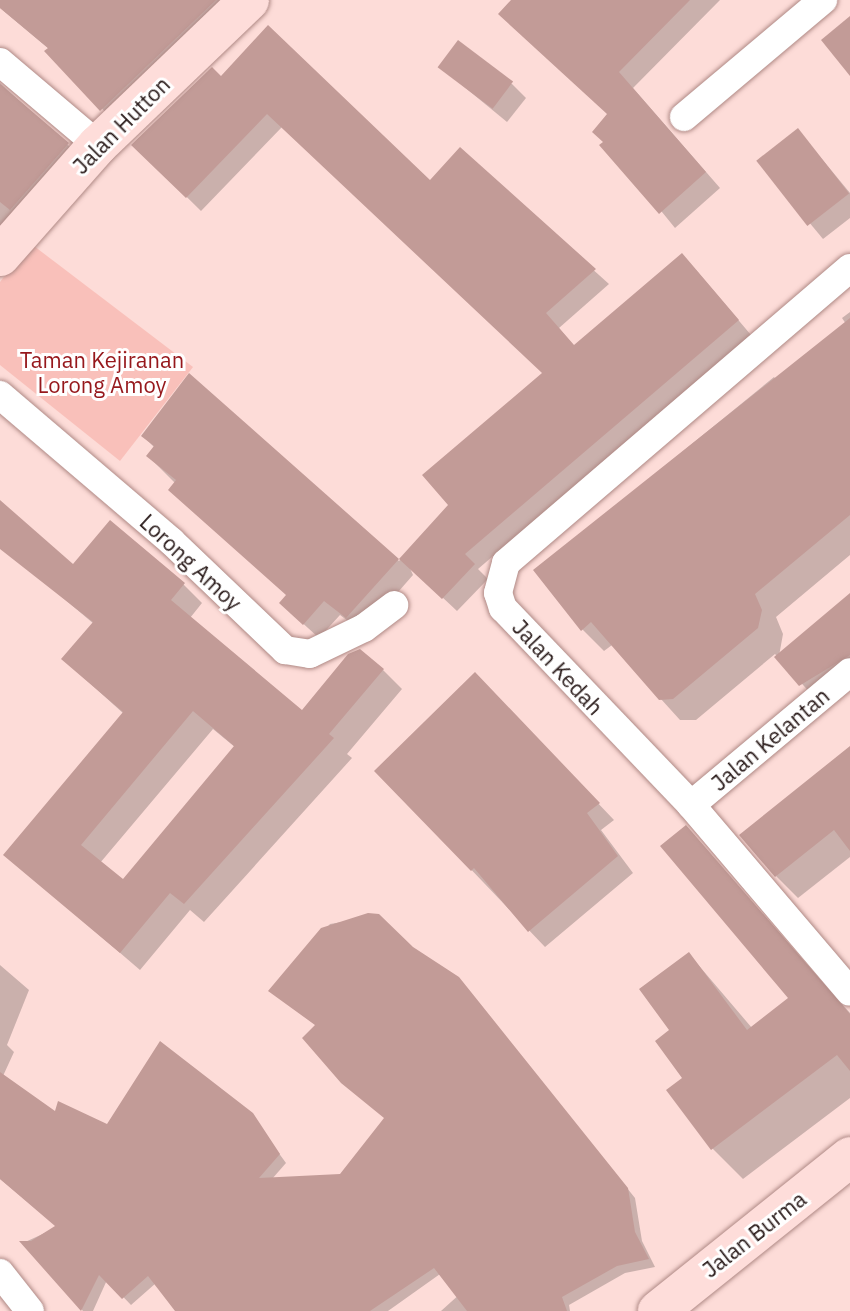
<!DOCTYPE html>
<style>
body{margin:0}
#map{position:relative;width:850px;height:1311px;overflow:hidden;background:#fddcd8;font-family:"IBM Plex Sans",sans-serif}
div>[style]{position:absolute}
.green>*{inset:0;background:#f9c0ba}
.shadow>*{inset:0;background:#0003}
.building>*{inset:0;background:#c29b97;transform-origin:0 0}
.roads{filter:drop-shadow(0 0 2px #af8985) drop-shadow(0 0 2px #af8985)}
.street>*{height:28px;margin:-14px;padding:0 14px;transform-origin:14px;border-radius:14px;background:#fff}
.secondary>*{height:40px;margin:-20px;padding:0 20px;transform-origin:20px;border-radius:20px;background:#feddda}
span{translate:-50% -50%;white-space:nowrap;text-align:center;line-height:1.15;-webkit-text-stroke:6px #fff;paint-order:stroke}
.street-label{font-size:22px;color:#271817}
.park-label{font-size:22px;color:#96181c}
</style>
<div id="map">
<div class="green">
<i style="clip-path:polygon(30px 243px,193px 367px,120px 461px,0 365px,0 282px)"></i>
</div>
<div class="shadow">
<i style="clip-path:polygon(0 0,245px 0,116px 124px,49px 49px,0 8px)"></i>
<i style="clip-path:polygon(513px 0,720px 0,633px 88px,720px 188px,675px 228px,605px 142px,609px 115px)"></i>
<i style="clip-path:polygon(440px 67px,512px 84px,526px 98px,507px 122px)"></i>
<i style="clip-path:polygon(221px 79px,431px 183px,460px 150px,609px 284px,559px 328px,575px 347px,696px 270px,751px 335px,478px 569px,488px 579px,457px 611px,409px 566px,413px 575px,363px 632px,340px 615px,319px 638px,297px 618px,288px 596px,148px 456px,155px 448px,143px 436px,190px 376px,399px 561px,450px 505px,544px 373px,282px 127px,201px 211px,134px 145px)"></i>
<i style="clip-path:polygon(0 83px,82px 158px,0 244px)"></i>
<i style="clip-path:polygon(798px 130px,850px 193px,850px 218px,823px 239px,759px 162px)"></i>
<i style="clip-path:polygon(850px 312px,850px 555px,776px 617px,783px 634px,779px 656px,850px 595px,850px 689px,823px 707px,775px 654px,696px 720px,680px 720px,612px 645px,604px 651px,582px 629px,536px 571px,774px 377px,778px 382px,846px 324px,842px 318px)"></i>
<i style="clip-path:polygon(evenodd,0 503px,73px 567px,183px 584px,202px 603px,190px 618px,302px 713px,383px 670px,402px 689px,347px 754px,352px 758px,204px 922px,190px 910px,140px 970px,6px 855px,124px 714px,63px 659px,94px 624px,0 545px,0 503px,213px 729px,236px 748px,123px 882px,100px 863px,213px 729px)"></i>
<i style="clip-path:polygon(491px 691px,614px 820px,601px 830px,633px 873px,545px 947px,377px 771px)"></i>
<i style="clip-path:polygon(850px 749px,850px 857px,798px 898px,776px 876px)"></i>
<i style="clip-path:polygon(686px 828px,850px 1013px,850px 1098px,743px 1179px,712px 1148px,671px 1031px,689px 954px,752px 1028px,791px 998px)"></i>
<i style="clip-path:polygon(378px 916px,412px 949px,466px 987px,635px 1198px,642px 1241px,655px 1267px,625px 1273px,569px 1305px,570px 1311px,441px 1311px,521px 1239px,509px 1225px,388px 1311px,177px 1311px,156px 1283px,131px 1305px,107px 1280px,93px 1311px,83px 1311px,23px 1243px,58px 1227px,0 1179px,0 965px,29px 990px,7px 1045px,14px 1052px,3px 1076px,56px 1114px,107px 1126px,251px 1115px,286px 1163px,272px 1179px,341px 1176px,387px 1119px,317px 1026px,270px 991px,330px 924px)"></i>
</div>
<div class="building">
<i style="clip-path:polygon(0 0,216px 0,100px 111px,44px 51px,48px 48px,0 8px)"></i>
<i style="clip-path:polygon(511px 0,690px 0,619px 72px,706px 172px,659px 214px,599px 145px,603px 142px,592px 132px,607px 114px,498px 14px)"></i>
<i style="clip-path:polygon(850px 16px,850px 76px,821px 40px)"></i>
<i style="clip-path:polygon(268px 25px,430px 180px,460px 147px,596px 269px,546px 313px,574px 345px,682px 253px,739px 320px,465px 554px,475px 564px,442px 599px,399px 559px,448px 505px,422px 475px,542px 373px,267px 114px,186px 198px,131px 145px,212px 67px,221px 76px)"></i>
<i style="left:458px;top:40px;width:69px;height:34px;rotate:37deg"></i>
<i style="clip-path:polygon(0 84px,69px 143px,10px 210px,0 202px)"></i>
<i style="left:798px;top:128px;width:83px;height:53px;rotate:52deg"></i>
<i style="clip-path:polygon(850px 318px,850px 515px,755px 594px,762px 610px,758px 628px,673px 699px,659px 700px,591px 622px,581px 631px,533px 570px)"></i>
<i style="clip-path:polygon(189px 373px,399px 559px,346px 618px,324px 601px,303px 625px,279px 603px,286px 595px,168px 490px,176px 480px,146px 456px,154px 446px,141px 436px)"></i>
<i style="clip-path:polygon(evenodd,0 500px,73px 564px,110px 520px,185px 583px,171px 600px,302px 710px,348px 654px,360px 649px,384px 669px,329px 734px,334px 738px,184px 904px,170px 893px,120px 953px,3px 855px,123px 712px,61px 659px,93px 622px,0 549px,0 500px,193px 711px,234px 746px,123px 879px,81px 845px,193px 711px)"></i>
<i style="clip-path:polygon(850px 593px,850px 655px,799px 686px,774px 657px)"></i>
<i style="clip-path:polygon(475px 672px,600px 803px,587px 813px,618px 856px,528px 932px,474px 868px,471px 871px,374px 771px)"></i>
<i style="clip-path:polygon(850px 746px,850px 851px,834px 830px,775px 877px,739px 835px)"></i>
<i style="clip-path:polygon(686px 825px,850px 1014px,850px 1071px,837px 1055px,711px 1150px,666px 1090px,682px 1078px,655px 1041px,669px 1030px,639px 989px,689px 952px,747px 1030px,788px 998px,660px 846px)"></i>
<i style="clip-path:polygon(368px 913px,379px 914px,413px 947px,459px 977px,628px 1188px,635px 1232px,649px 1259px,617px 1266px,562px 1297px,567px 1311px,467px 1311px,434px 1268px,370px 1311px,175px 1311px,148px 1276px,122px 1299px,99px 1275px,81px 1311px,19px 1241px,31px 1241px,55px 1226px,0 1179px,0 1072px,55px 1111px,58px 1101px,107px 1124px,160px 1041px,253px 1113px,280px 1154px,259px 1178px,340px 1174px,384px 1118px,341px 1083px,302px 1038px,315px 1025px,268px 991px,321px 928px)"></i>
</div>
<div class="roads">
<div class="street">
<i style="left:0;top:62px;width:128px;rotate:40.3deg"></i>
<i style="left:684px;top:117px;width:182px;rotate:-40.1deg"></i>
<i style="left:850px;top:268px;width:453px;rotate:139.4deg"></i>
<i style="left:506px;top:563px;width:31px;rotate:105deg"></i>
<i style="left:498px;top:593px;width:16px;rotate:72deg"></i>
<i style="left:503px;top:608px;width:272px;rotate:46.3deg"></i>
<i style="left:691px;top:805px;width:245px;rotate:49.6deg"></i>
<i style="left:0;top:395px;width:225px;rotate:40.5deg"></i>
<i style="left:171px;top:541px;width:158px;rotate:43.7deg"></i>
<i style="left:285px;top:650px;width:25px;rotate:9deg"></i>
<i style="left:310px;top:654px;width:60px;rotate:-25.7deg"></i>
<i style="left:364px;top:628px;width:38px;rotate:-37deg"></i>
<i style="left:691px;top:805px;width:207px;rotate:-39.9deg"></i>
<i style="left:0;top:1273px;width:48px;rotate:51.7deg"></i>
</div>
<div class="secondary">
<i style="left:0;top:256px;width:148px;rotate:-48.6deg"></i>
<i style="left:98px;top:145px;width:209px;rotate:-43.8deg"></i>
<i style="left:658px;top:1311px;width:246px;rotate:-38.7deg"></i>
</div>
</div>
<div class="street-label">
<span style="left:121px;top:125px;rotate:-45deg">Jalan Hutton</span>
<span style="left:191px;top:562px;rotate:43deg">Lorong Amoy</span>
<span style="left:558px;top:667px;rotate:47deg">Jalan Kedah</span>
<span style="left:770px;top:739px;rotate:-40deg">Jalan Kelantan</span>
<span style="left:754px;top:1234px;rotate:-38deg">Jalan Burma</span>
</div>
<div class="park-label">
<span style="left:102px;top:372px">Taman Kejiranan<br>Lorong Amoy</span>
</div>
</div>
